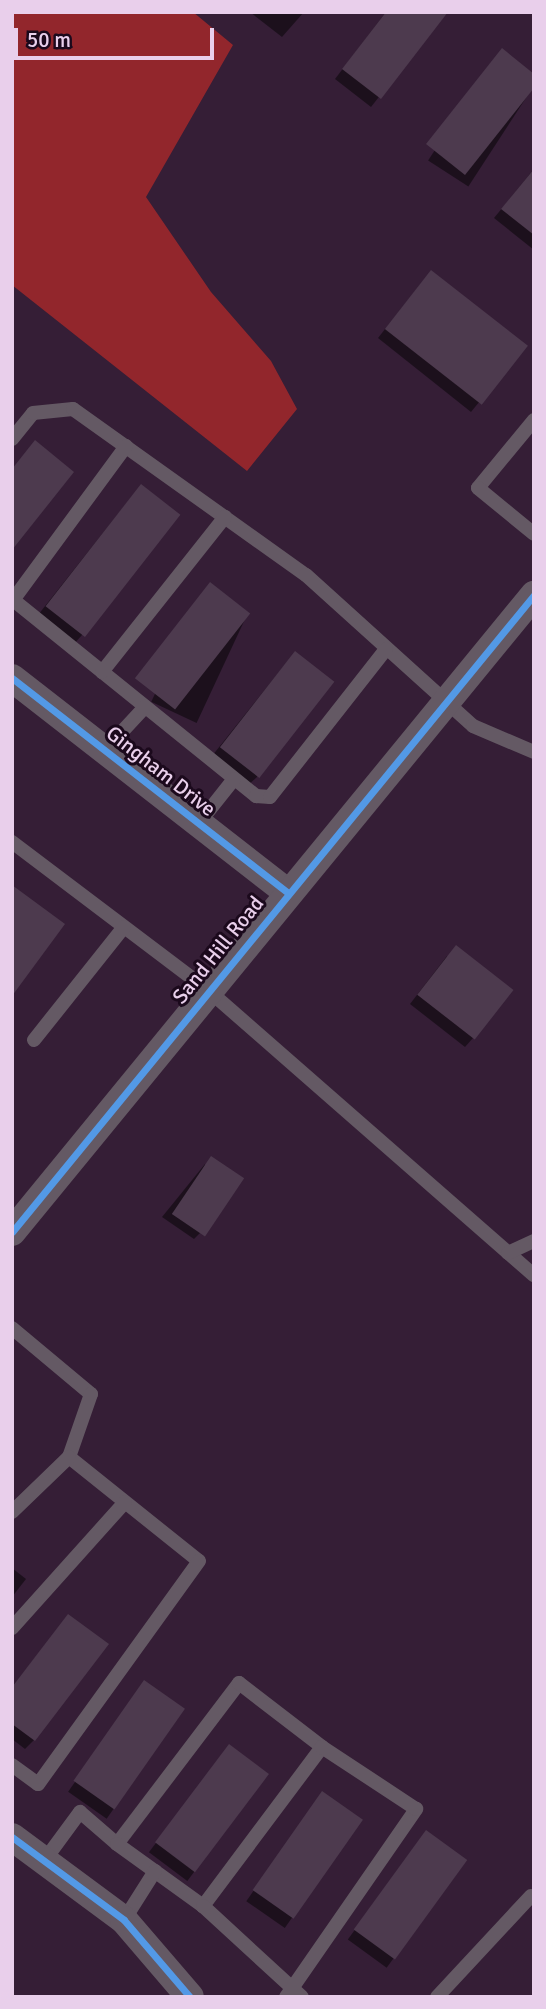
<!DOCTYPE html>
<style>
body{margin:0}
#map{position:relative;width:546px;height:2009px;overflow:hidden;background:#351e36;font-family:Signika,sans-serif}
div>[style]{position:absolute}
.forest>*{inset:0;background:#92262c}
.shadow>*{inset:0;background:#0007;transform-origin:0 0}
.building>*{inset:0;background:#4d3a4e;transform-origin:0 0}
.service>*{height:14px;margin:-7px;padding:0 7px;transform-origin:7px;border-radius:7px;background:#645964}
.minor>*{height:28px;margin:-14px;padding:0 14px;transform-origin:14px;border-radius:14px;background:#645964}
.cycleway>*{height:7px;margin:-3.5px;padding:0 3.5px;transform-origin:3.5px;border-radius:3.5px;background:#5399e6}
span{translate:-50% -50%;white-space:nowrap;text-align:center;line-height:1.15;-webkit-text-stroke:6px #1b091c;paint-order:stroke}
.street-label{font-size:21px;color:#e9cfeb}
.frame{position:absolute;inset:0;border:14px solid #e9cfeb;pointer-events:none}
.scale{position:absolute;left:14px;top:28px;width:200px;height:32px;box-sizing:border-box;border:4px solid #e9cfeb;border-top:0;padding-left:9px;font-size:21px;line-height:24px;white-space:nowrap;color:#e9cfeb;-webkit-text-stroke:5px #1b091c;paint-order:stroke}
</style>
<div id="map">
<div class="forest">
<i style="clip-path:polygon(12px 12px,193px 12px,233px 45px,146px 197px,211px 292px,271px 361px,297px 409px,247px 471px,12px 285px)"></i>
</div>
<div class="shadow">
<i style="clip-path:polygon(250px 12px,304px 12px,282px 37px)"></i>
<i style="clip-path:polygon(386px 12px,446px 12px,371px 107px,335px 79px)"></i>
<i style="left:494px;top:59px;width:48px;height:121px;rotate:33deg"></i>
<i style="clip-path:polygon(534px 169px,534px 250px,494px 218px)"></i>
<i style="clip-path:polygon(423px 281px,525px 346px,471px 412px,378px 338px)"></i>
<i style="clip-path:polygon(133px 495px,82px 635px,74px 644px,38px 615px)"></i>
<i style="left:202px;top:593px;width:50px;height:120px;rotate:25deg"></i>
<i style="clip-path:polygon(287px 662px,257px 777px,248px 785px,212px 756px)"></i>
<i style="clip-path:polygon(447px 956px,473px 1038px,465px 1047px,410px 1004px)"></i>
<i style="clip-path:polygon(205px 1164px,200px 1233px,194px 1239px,162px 1217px)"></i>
<i style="clip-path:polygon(12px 1568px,26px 1579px,12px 1597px)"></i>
<i style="clip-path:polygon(68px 1616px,34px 1740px,25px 1749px,12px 1739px,12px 1687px)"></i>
<i style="left:145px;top:1682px;width:47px;height:134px;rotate:35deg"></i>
<i style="left:229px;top:1746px;width:48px;height:133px;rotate:37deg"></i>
<i style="left:322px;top:1793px;width:47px;height:132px;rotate:35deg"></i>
<i style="left:426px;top:1832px;width:48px;height:133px;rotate:36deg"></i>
</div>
<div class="building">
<i style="clip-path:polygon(386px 12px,448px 12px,381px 99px,342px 69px)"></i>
<i style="clip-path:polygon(502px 48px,534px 74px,534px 88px,465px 175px,426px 144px)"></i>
<i style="clip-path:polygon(534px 169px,534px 235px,501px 209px)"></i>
<i style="left:431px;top:270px;width:123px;height:75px;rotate:38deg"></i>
<i style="clip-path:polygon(35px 440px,74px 472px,12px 550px,12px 469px)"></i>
<i style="left:141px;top:484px;width:50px;height:155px;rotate:38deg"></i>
<i style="left:210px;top:582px;width:51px;height:122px;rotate:38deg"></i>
<i style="left:295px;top:651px;width:50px;height:122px;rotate:38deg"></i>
<i style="clip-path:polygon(12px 885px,65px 924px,12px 996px)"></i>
<i style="left:456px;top:945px;width:73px;height:63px;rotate:38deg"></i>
<i style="left:211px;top:1156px;width:40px;height:70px;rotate:34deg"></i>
<i style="clip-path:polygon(68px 1614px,109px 1644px,35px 1741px,12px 1724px,12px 1687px)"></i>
<i style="left:144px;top:1680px;width:50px;height:123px;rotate:35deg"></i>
<i style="left:229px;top:1744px;width:50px;height:123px;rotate:37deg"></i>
<i style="left:322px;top:1791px;width:50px;height:121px;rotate:35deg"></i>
<i style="left:426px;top:1830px;width:51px;height:123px;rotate:36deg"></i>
</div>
<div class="service">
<i style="left:534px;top:420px;width:88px;rotate:129.5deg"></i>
<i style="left:478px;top:488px;width:72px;rotate:39.4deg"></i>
<i style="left:12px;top:439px;width:33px;rotate:-51deg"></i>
<i style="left:33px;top:413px;width:40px;rotate:-5.7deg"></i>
<i style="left:73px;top:409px;width:286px;rotate:35.5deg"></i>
<i style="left:306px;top:575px;width:225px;rotate:42.1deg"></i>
<i style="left:473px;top:726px;width:66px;rotate:23.1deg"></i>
<i style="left:12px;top:599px;width:314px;rotate:38.9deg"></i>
<i style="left:256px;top:796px;width:14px;rotate:4deg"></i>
<i style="left:270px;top:797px;width:188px;rotate:-51.9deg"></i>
<i style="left:13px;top:600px;width:191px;rotate:-53.7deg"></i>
<i style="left:102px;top:672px;width:198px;rotate:-51.6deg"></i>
<i style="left:105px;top:750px;width:59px;rotate:-47.1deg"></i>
<i style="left:199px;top:823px;width:56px;rotate:-51.5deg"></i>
<i style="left:12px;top:842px;width:246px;rotate:37.1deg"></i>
<i style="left:208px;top:990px;width:433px;rotate:41.2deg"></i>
<i style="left:34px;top:1040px;width:144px;rotate:-51.5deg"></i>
<i style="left:508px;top:1253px;width:29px;rotate:-25deg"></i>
<i style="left:12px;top:1328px;width:103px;rotate:39.9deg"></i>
<i style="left:91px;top:1394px;width:67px;rotate:109.2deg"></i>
<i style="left:69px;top:1457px;width:166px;rotate:38.7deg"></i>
<i style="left:199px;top:1561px;width:275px;rotate:125.8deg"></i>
<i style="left:38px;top:1784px;width:32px;rotate:-144deg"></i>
<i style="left:12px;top:1512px;width:79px;rotate:-44deg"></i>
<i style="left:12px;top:1628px;width:169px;rotate:-48.1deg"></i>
<i style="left:44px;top:1861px;width:61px;rotate:-53.7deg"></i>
<i style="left:80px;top:1812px;width:49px;rotate:40.9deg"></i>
<i style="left:117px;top:1844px;width:202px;rotate:-52.8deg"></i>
<i style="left:239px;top:1683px;width:105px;rotate:37.6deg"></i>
<i style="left:322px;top:1747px;width:199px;rotate:126.8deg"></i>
<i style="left:203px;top:1906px;width:106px;rotate:-144.2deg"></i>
<i style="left:203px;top:1906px;width:134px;rotate:42.6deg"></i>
<i style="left:124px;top:1920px;width:58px;rotate:-57.7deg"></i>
<i style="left:286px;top:1997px;width:229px;rotate:-55.3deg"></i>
<i style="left:416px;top:1809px;width:113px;rotate:-146.6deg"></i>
<i style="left:437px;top:1997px;width:138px;rotate:-47.1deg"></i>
</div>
<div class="minor">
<i style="left:12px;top:678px;width:348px;rotate:37.9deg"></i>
<i style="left:12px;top:1232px;width:824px;rotate:-50.67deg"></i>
<i style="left:12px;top:1837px;width:139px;rotate:36.5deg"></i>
<i style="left:124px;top:1920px;width:101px;rotate:49.4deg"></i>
</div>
<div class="cycleway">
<i style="left:12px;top:678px;width:348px;rotate:37.9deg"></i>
<i style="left:12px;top:1232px;width:824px;rotate:-50.67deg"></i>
<i style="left:12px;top:1837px;width:139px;rotate:36.5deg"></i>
<i style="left:124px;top:1920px;width:101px;rotate:49.4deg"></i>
</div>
<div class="street-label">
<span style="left:161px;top:771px;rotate:38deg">Gingham Drive</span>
<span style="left:218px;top:950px;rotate:-51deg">Sand Hill Road</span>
</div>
<div class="frame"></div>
<div class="scale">50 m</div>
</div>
